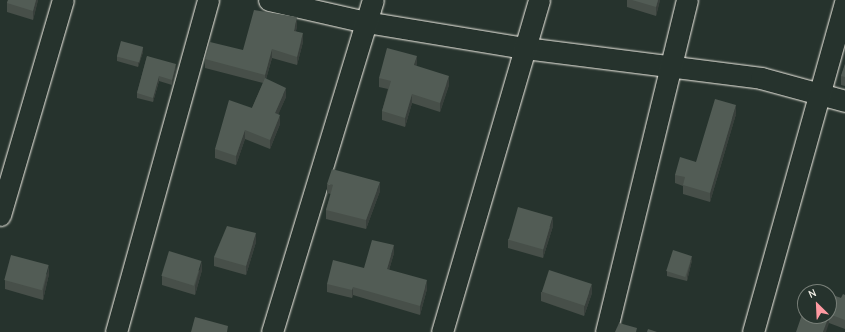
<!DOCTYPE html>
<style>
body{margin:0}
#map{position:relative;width:845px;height:332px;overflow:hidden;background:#26332d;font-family:"Comic Neue",sans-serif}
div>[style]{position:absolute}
.roads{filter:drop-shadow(0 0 1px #f4f1e8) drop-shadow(0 0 1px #f4f1e8)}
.minor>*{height:21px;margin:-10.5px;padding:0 10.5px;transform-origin:10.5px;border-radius:10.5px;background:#26332d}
.wall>*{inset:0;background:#474f49}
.shaded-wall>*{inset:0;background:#39403c}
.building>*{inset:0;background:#525c55;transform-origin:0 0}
span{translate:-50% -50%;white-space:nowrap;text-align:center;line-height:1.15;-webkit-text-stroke:4px #26332d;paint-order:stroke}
.north{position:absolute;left:797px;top:284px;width:40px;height:40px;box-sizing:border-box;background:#26332d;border:1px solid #787f78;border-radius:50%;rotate:336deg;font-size:11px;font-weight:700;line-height:16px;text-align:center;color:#f4f1e8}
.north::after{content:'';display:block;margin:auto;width:14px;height:18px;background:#ff9aa2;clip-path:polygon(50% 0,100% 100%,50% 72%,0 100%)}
</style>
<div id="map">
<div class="roads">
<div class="minor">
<i style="left:269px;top:0;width:99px;rotate:12.8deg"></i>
<i style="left:366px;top:22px;width:161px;rotate:9.3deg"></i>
<i style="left:525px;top:48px;width:238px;rotate:7.2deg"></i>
<i style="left:761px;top:78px;width:87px;rotate:15.3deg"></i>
<i style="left:0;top:215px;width:224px;rotate:-73.7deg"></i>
<i style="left:116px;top:332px;width:345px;rotate:-74.5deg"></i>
<i style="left:272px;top:332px;width:347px;rotate:-73.1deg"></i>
<i style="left:442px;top:332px;width:346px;rotate:-73.7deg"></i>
<i style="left:606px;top:332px;width:342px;rotate:-76.3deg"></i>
<i style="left:753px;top:332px;width:342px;rotate:-74.4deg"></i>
</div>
</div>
<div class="wall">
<i style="clip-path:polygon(8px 0,38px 0,33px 20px,7px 12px,7px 3px)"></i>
<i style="clip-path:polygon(627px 0,660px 0,656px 16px,627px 7px)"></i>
<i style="clip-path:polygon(297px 26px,296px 31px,303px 42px,297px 65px,272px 58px,266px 79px,286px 97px,278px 114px,280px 124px,270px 149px,245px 139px,236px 165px,215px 158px,215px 149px,252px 108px,263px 83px,205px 68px,205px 59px,243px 50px)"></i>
<i style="clip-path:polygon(143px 52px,138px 67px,117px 61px,117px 56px)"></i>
<i style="clip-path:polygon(147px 56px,176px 69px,172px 85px,159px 81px,153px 102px,137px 98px,137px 93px)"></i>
<i style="clip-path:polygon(417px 64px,416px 66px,449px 85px,440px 112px,412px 103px,405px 127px,382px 120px,382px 111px,388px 89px,379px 87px,379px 78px)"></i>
<i style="clip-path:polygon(845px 64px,845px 86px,841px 85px,841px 76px)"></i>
<i style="clip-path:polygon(736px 114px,710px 202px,683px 194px,683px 186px,675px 183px,675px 175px,696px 162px)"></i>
<i style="clip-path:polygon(327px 184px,380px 191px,366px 229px,326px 219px,326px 210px,331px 194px,327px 193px)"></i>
<i style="clip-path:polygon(553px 226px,543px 258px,508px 248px,508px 239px)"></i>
<i style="clip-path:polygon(256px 242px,246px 275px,214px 266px,214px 257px)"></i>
<i style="clip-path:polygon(394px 253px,389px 270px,427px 289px,420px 315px,353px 295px,352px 298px,327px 292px,327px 284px,364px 268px)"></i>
<i style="clip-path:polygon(692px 260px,687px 281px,667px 276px,667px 271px)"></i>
<i style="clip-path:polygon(202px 270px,195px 295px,162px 285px,162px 276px)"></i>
<i style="clip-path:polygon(49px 274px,43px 300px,5px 289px,5px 280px)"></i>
<i style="clip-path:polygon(541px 292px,592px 293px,584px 316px,541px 301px)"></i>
<i style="clip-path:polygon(829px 294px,841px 298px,845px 295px,845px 329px,829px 323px)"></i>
</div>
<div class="shaded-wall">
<i style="clip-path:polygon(36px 0,38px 0,33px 20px,33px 11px)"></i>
<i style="clip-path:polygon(658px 0,660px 0,656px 16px,656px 7px)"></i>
<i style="clip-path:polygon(297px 17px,297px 26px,294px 39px,294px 31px)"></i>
<i style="clip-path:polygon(303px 33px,303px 42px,297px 65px,297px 57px)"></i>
<i style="clip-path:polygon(143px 47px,143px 52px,138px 67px,138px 62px)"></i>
<i style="clip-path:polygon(272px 49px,272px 58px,265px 83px,265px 75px)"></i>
<i style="clip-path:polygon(417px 56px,417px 64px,414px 74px,414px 65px)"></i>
<i style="clip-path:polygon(176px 64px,176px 69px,172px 85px,172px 80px)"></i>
<i style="clip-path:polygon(159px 76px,159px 81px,153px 102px,153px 98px)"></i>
<i style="clip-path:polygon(449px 76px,449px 85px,440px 112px,440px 103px)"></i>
<i style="clip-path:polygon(286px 88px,286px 97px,275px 122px,275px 113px)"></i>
<i style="clip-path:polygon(412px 94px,412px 103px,405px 127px,405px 118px)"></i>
<i style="clip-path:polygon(736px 105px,736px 114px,710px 202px,710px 193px)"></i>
<i style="clip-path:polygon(280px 115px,280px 124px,270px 149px,270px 140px)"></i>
<i style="clip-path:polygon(245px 130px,245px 139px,236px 165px,236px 156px)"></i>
<i style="clip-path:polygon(380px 182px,380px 191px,366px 229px,366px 220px)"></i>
<i style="clip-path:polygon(553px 217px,553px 226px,543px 258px,543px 249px)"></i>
<i style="clip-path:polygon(256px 233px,256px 242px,246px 275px,246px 266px)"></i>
<i style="clip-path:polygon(394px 245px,394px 253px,387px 277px,387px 269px)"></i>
<i style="clip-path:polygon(692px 256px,692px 260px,687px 281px,687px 276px)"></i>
<i style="clip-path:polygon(202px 261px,202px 270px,195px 295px,195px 286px)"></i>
<i style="clip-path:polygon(49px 265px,49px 274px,43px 300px,43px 291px)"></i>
<i style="clip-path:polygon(427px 280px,427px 289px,420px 315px,420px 306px)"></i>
<i style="clip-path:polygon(592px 284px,592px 293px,584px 316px,584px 307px)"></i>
<i style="clip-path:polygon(353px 287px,353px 295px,352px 298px,352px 290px)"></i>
<i style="clip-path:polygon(829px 314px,829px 323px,826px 332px,823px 332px)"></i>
</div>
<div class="building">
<i style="clip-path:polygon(8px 0,36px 0,33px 11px,7px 3px)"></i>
<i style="clip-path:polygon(632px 0,658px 0,656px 7px)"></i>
<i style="clip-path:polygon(254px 10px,297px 17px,294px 31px,303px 33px,297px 57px,272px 49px,265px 75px,205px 59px,210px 42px,243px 50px)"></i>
<i style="left:121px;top:41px;width:23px;height:16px;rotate:15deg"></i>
<i style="clip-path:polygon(387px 48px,417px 56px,414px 65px,449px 76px,440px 103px,412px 94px,405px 118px,382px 111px,391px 81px,379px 78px)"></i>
<i style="clip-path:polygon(147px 56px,176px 64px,172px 80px,159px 76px,153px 98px,137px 93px)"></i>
<i style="clip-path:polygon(845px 64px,845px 77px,841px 76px)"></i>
<i style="clip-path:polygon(265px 78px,286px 88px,275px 113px,280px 115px,270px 140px,245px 130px,236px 156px,215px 149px,229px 100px,252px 108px)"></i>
<i style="clip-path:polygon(715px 99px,736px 105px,710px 193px,683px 185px,685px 177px,675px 175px,680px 157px,696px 162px)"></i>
<i style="clip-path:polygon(332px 169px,380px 182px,366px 220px,326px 210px,333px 185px,327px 184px)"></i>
<i style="left:518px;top:207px;width:36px;height:34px;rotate:16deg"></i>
<i style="clip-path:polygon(227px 226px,256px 233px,246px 266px,214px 257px)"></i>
<i style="clip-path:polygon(372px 240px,394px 245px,387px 269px,427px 280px,420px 306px,353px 287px,352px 290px,327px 284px,333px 260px,364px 268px)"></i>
<i style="left:673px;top:250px;width:20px;height:22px;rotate:18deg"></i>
<i style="left:169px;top:251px;width:34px;height:26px;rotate:17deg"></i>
<i style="left:11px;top:255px;width:39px;height:26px;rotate:15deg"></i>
<i style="left:549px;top:270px;width:45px;height:23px;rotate:18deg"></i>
<i style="clip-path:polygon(811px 288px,824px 292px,810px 292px)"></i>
<i style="clip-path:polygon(829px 294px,841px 298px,843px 294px,845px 295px,845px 320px,829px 314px,829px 315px)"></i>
<i style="clip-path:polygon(805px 306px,805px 316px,829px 316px,823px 332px,796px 332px)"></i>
<i style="clip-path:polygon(195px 317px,228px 326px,227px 332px,191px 332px)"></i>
<i style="clip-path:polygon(619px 323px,637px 328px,636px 332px,615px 332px)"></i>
<i style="clip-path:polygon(648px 329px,657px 332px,647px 332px)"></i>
</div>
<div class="north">N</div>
</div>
